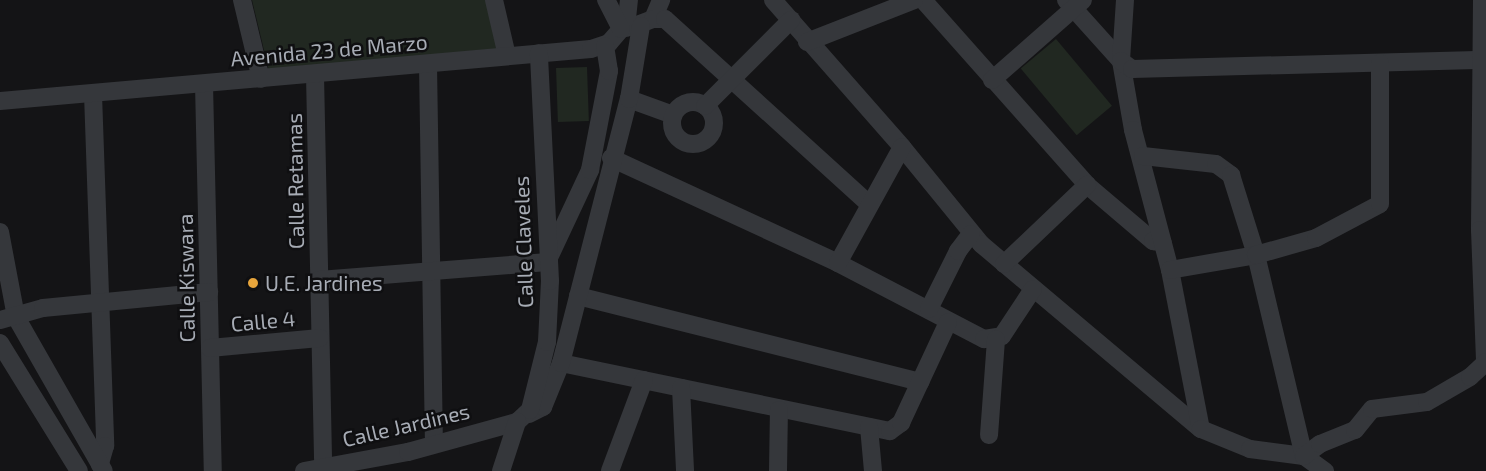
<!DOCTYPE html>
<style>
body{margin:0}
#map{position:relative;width:1486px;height:471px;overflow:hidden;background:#141416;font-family:"Exo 2",sans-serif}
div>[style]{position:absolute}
.green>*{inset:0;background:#212821;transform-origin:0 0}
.minor>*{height:18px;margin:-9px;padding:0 9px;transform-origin:9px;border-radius:9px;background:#35373b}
.minor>.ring{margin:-9px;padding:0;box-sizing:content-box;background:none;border:18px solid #35373b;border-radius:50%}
.dots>*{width:16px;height:16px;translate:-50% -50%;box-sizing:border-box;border:3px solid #0f0f11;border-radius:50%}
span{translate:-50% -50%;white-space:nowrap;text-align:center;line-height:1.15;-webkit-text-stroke:5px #0f0f11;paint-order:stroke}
.street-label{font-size:21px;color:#a7acb5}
.poi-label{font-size:21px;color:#a7acb5}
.left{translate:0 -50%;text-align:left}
</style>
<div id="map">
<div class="green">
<i style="clip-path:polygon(252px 0,487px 0,498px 49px,269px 71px)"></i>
<i style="left:1056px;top:39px;width:87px;height:46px;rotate:50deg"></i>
<i style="left:587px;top:67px;width:54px;height:31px;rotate:88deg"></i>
</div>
<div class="minor">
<i style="left:242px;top:0;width:81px;rotate:76.5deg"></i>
<i style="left:494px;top:0;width:57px;rotate:76.9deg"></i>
<i style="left:773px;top:0;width:196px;rotate:48.7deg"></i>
<i style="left:902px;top:147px;width:125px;rotate:50.8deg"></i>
<i style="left:981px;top:244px;width:287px;rotate:40.1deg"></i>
<i style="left:923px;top:0;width:247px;rotate:48.4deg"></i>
<i style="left:1087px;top:185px;width:87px;rotate:40.3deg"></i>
<i style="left:1153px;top:241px;width:10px;rotate:11deg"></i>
<i style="left:1066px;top:0;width:82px;rotate:48deg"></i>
<i style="left:1121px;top:61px;width:70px;rotate:80.1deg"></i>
<i style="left:1133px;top:130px;width:145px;rotate:75.2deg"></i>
<i style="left:1170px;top:270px;width:162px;rotate:79deg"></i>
<i style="left:1201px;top:429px;width:53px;rotate:22.2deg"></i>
<i style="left:1250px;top:449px;width:54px;rotate:7.4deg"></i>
<i style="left:1304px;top:456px;width:26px;rotate:36deg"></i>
<i style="left:1125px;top:0;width:61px;rotate:93.8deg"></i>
<i style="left:1121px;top:61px;width:14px;rotate:36deg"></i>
<i style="left:1132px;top:69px;width:354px;rotate:-1.5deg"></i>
<i style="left:1482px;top:0;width:230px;rotate:90.5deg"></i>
<i style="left:1480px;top:230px;width:132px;rotate:87.8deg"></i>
<i style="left:653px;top:19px;width:21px;rotate:-67deg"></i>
<i style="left:632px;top:27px;width:22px;rotate:-21deg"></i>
<i style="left:653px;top:19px;width:12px"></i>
<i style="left:665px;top:19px;width:274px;rotate:42.2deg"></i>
<i style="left:626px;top:28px;width:28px;rotate:-84deg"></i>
<i style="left:807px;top:42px;width:115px;rotate:-21.4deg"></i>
<i style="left:428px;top:65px;width:379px;rotate:89.1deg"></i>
<i style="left:315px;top:75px;width:391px;rotate:88.8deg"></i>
<i style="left:992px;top:80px;width:121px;rotate:-41.3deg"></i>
<i style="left:204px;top:84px;width:387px;rotate:88.7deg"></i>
<i style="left:93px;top:94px;width:352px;rotate:88deg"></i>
<i style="left:105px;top:446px;width:19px;rotate:106deg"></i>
<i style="left:629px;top:99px;width:47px;rotate:20deg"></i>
<i style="left:0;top:101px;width:593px;rotate:-5.03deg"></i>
<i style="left:591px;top:49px;width:19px;rotate:-18deg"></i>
<i style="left:609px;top:43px;width:18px;rotate:-49deg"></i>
<i style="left:621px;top:29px;width:33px;rotate:-117deg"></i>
<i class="ring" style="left:672px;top:102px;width:24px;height:24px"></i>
<i style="left:705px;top:106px;width:122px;rotate:-45deg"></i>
<i style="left:1143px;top:156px;width:73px;rotate:6.3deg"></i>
<i style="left:1216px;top:164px;width:19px;rotate:36deg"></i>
<i style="left:1231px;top:175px;width:84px;rotate:72.6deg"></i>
<i style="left:1256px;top:255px;width:207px;rotate:76.6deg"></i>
<i style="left:1304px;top:456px;width:20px;rotate:-37deg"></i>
<i style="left:1320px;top:444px;width:38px;rotate:-22deg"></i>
<i style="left:1355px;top:430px;width:27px;rotate:-51deg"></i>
<i style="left:1372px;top:409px;width:55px;rotate:-7.3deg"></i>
<i style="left:1427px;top:402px;width:50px;rotate:-30.2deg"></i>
<i style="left:1470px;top:377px;width:22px;rotate:-43deg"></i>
<i style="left:611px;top:158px;width:250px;rotate:24.8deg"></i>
<i style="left:838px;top:263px;width:165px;rotate:27.5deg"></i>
<i style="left:984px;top:339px;width:18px;rotate:-9deg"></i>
<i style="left:1002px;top:336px;width:56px;rotate:-56.6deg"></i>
<i style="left:0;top:232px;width:86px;rotate:79.3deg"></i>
<i style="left:16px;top:317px;width:177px;rotate:60.3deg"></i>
<i style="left:838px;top:263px;width:132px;rotate:-61.1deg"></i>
<i style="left:1004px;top:264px;width:115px;rotate:-43.6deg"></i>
<i style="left:1170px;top:270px;width:87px;rotate:-9.9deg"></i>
<i style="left:1256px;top:255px;width:62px;rotate:-15.8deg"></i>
<i style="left:1316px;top:238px;width:72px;rotate:-28deg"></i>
<i style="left:1380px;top:204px;width:141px;rotate:-90deg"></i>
<i style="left:319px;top:280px;width:229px;rotate:-4.5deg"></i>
<i style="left:547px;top:262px;width:102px;rotate:-64.9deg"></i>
<i style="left:590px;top:170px;width:101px;rotate:-79.1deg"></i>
<i style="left:609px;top:71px;width:25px;rotate:-99deg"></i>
<i style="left:578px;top:296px;width:353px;rotate:14.1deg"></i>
<i style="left:929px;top:309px;width:65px;rotate:-63.4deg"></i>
<i style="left:958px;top:251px;width:21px;rotate:-53deg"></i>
<i style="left:0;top:320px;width:45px;rotate:-15.6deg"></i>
<i style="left:43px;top:308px;width:167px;rotate:-5.5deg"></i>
<i style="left:0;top:343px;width:150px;rotate:58.3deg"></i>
<i style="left:210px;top:348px;width:110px;rotate:-5.2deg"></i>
<i style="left:561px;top:363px;width:336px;rotate:11.7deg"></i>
<i style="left:890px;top:431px;width:14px;rotate:-36deg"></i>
<i style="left:901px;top:423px;width:111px;rotate:-65deg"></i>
<i style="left:681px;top:388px;width:83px;rotate:87.2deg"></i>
<i style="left:529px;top:414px;width:16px;rotate:-27deg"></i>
<i style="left:543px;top:407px;width:48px;rotate:-67.8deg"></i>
<i style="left:561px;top:363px;width:273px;rotate:-75.6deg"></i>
<i style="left:629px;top:99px;width:74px;rotate:-80.7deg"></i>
<i style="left:869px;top:427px;width:44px;rotate:84.8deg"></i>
<i style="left:989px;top:435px;width:96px;rotate:-85.8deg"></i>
<i style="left:304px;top:471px;width:106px;rotate:-10.4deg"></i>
<i style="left:408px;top:452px;width:113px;rotate:-15.4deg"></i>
<i style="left:517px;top:422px;width:18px;rotate:-43deg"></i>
<i style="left:530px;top:410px;width:70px;rotate:-76deg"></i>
<i style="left:547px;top:342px;width:61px;rotate:-87.2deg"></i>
<i style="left:550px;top:281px;width:228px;rotate:-92.8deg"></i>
<i style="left:501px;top:471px;width:52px;rotate:-71.9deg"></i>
<i style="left:610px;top:471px;width:97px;rotate:-69.5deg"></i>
<i style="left:778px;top:471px;width:61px;rotate:-89.1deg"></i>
</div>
<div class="dots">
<i style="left:253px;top:283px;background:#e7a53c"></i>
</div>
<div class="street-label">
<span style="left:329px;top:50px;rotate:-5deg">Avenida 23 de Marzo</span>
<span style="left:295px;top:181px;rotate:-91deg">Calle Retamas</span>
<span style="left:523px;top:242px;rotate:-92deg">Calle Claveles</span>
<span style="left:186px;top:278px;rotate:-91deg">Calle Kiswara</span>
<span style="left:263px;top:321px;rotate:-5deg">Calle 4</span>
<span style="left:406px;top:425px;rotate:-13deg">Calle Jardines</span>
</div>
<div class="poi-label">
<span class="left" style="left:265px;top:283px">U.E. Jardines</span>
</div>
</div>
